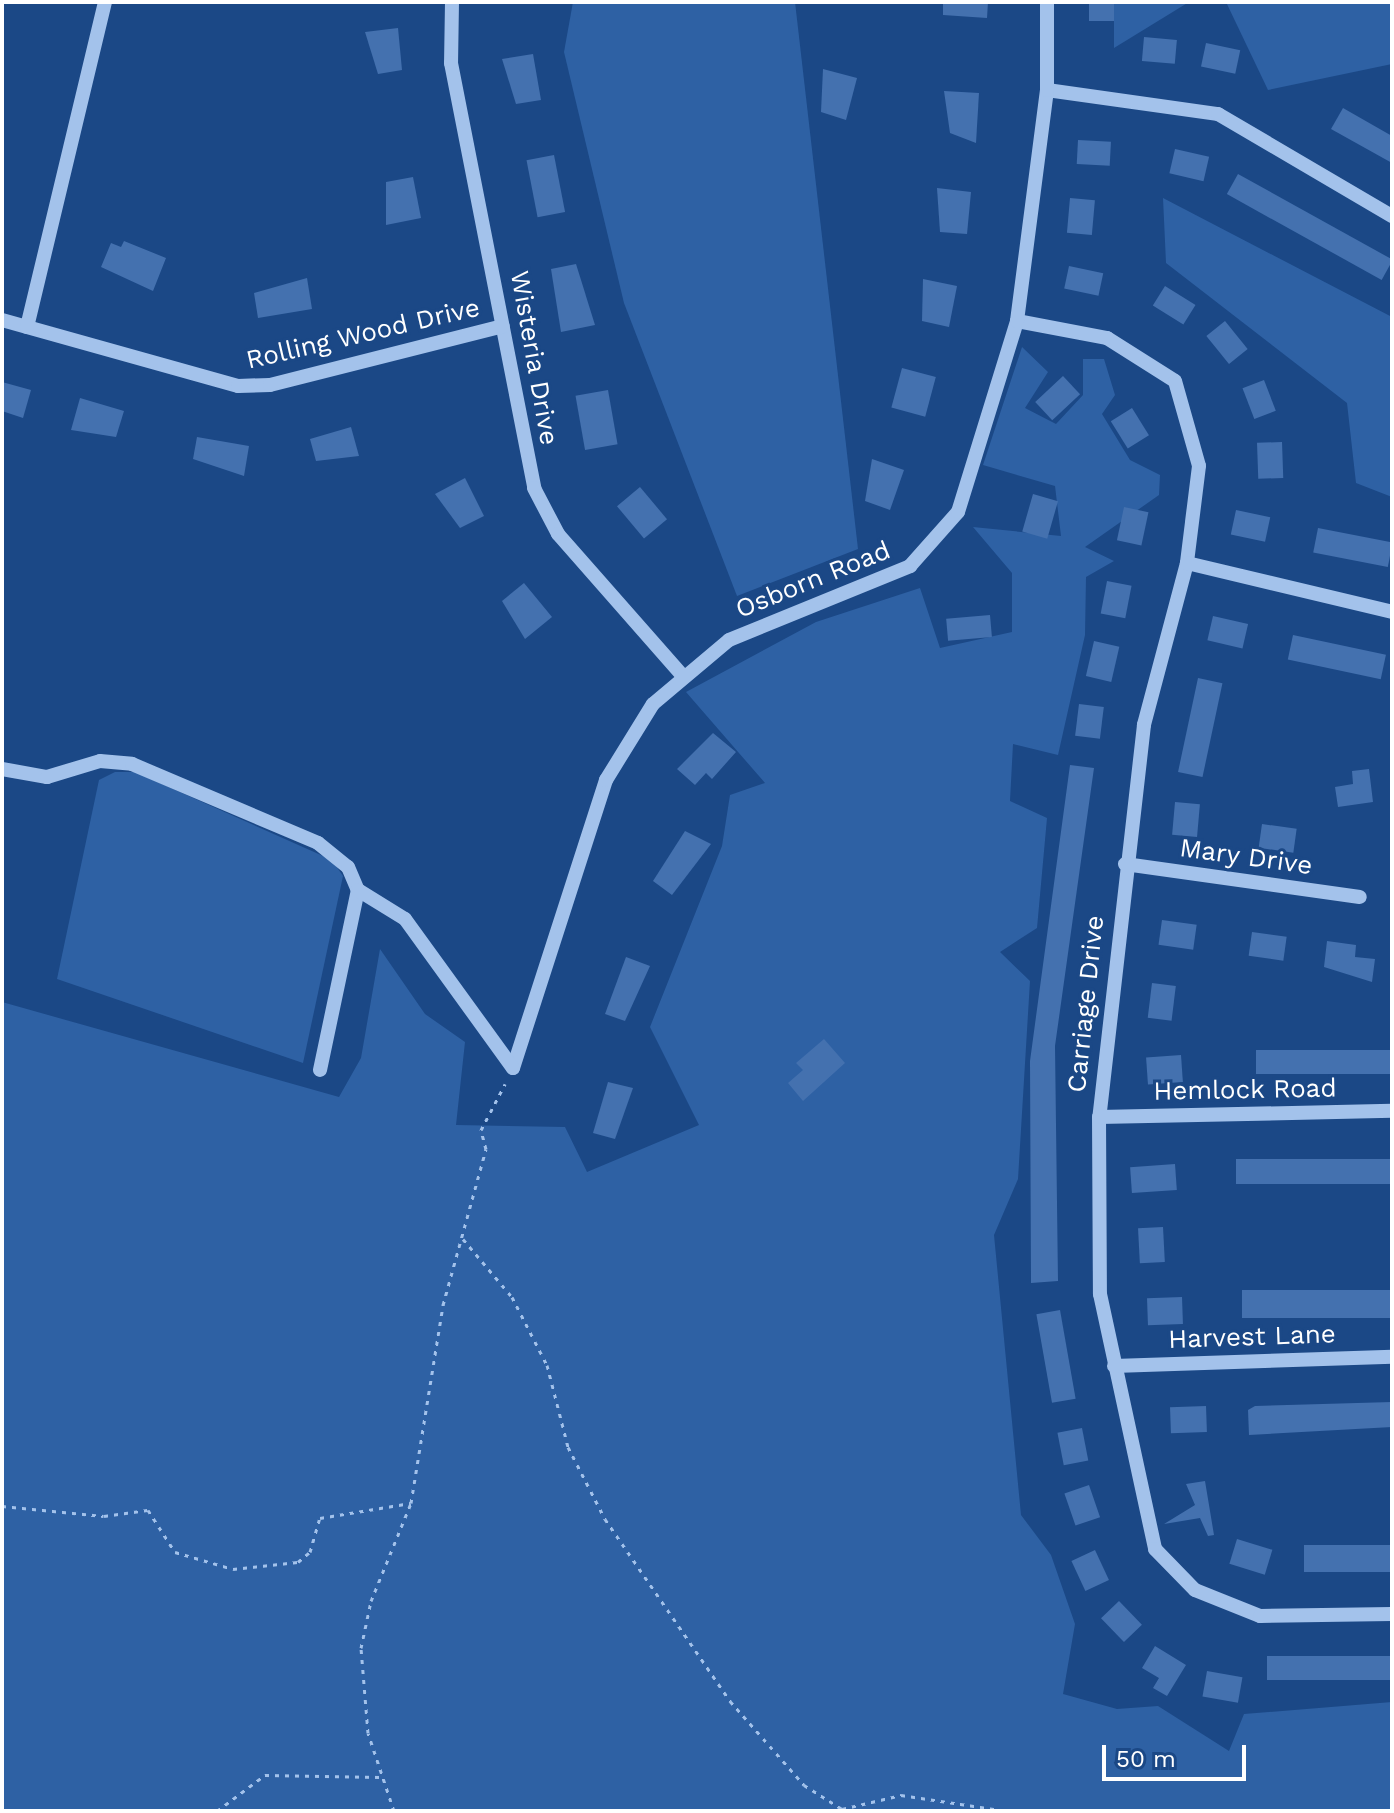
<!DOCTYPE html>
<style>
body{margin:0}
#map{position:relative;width:1394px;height:1813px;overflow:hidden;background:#1b4886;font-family:"Work Sans",sans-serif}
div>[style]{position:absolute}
.green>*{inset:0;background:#2e61a4}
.building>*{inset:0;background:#4471af;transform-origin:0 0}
.path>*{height:3px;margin-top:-1.5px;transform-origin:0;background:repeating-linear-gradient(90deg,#a3c2eb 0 4px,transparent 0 10px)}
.minor>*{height:14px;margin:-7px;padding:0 7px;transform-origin:7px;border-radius:7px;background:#a3c2eb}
span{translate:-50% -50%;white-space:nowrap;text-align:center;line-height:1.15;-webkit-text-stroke:6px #1b4886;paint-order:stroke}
.street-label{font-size:26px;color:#fff}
.frame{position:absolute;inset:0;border:4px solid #fff;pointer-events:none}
.scale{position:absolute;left:1102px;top:1745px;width:144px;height:36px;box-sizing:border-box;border:4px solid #fff;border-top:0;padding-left:10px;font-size:24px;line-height:28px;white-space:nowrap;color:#fff;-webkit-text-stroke:6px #1b4886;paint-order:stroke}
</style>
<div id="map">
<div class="green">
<i style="clip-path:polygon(573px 2px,795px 2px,858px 549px,737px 596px,624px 303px,564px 52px)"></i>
<i style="clip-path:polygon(1114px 2px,1189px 2px,1114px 48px)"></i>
<i style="clip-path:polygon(1226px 2px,1392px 2px,1392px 64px,1268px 90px)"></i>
<i style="clip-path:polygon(1163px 198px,1392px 317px,1392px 497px,1356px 483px,1347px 403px,1166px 263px)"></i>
<i style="clip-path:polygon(1022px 347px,1048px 372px,1025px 408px,1056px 424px,1083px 395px,1083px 359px,1104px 359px,1115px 395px,1102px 414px,1130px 460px,1160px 475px,1159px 495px,1085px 547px,1114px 561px,1086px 577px,1085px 635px,1058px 755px,1013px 744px,1010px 801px,1047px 818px,1037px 928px,1000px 952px,1030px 981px,1018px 1179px,994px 1235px,1021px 1515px,1051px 1555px,1075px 1624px,1063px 1694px,1117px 1709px,1158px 1706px,1229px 1751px,1244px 1714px,1392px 1702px,1392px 1811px,2px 1811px,2px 1002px,339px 1097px,361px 1058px,380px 949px,425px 1014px,465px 1042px,456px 1125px,565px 1127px,587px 1172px,699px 1125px,650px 1027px,722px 846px,730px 795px,765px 783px,686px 692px,816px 622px,920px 588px,940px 648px,1012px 632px,1012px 573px,973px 527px,1061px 536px,1055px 486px,983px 465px)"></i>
<i style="clip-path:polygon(115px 772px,135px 772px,332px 860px,343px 876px,303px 1063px,57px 979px,99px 780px)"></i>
</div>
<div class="building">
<i style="clip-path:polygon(943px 2px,988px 2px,987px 18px,943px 15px)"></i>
<i style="left:1089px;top:2px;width:25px;height:19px"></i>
<i style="clip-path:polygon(398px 28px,402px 70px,378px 74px,365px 32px)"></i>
<i style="left:1144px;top:37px;width:33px;height:24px;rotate:5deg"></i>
<i style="left:1206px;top:43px;width:35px;height:24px;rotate:12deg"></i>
<i style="clip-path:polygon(533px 54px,541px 100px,516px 104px,502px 59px)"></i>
<i style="clip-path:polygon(823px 69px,857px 78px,846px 120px,821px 112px)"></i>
<i style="clip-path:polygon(944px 91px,979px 93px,976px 143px,950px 133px)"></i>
<i style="clip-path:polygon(1343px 108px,1392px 136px,1392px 163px,1331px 129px)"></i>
<i style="left:1078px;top:140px;width:33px;height:24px;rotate:3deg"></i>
<i style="left:1175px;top:149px;width:35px;height:25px;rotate:13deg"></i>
<i style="left:554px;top:155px;width:58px;height:28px;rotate:79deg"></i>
<i style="left:1238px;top:174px;width:177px;height:23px;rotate:29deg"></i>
<i style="clip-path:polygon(413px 177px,421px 218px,386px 225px,386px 182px)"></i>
<i style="clip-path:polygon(937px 188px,971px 192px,967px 234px,940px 232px)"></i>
<i style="left:1070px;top:198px;width:25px;height:35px;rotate:5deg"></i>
<i style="clip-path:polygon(124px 241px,166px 258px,153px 291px,101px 267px,111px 243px,121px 247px)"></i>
<i style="clip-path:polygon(576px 264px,595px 325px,561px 332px,551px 269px)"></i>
<i style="left:1069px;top:266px;width:35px;height:23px;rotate:12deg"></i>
<i style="clip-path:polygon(307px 278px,312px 309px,258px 318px,254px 293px)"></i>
<i style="clip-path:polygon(923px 279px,957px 286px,949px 327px,922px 321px)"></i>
<i style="left:1165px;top:286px;width:36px;height:23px;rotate:32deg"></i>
<i style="left:1225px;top:321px;width:36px;height:24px;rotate:51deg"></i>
<i style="left:902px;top:368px;width:35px;height:41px;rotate:15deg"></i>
<i style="left:1063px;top:376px;width:25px;height:38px;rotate:47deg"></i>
<i style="left:1264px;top:380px;width:33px;height:23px;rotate:69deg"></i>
<i style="clip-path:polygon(2px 382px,31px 390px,23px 418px,2px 411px)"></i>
<i style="left:608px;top:390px;width:55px;height:33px;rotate:80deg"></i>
<i style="clip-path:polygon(80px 398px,124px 411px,116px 437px,71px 430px)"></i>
<i style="left:1132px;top:408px;width:32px;height:25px;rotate:58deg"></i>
<i style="clip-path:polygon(351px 427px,359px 456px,316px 461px,310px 439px)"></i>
<i style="clip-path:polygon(197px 437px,249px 446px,244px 476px,193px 459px)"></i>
<i style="left:1282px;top:442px;width:36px;height:25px;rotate:88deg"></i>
<i style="clip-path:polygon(872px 459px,904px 470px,890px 510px,865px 501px)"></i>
<i style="clip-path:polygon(465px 478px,484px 516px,460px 528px,435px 494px)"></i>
<i style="left:640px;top:487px;width:42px;height:30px;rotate:50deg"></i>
<i style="left:1033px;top:494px;width:26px;height:39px;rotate:16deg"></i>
<i style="left:1124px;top:507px;width:25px;height:34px;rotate:12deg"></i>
<i style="left:1236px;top:510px;width:35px;height:25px;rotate:12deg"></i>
<i style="left:1318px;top:528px;width:76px;height:25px;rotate:11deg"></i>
<i style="left:1107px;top:581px;width:25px;height:33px;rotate:11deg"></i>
<i style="clip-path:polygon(524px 583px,552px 617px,525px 639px,502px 601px)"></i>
<i style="left:990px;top:615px;width:22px;height:44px;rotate:85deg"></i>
<i style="left:1213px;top:616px;width:36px;height:25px;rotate:13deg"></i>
<i style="left:1293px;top:635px;width:95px;height:25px;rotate:12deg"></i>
<i style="left:1094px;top:641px;width:26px;height:36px;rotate:13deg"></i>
<i style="left:1198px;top:678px;width:25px;height:96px;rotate:12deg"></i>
<i style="left:1079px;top:704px;width:25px;height:32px;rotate:7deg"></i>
<i style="clip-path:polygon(713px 733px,736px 752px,712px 779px,706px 773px,695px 785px,677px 769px)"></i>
<i style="clip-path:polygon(1070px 765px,1094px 768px,1055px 1046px,1058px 1281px,1031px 1283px,1030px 1061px)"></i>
<i style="clip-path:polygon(1369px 769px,1373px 802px,1338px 807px,1335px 787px,1353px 784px,1352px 771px)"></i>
<i style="left:1175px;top:802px;width:25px;height:33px;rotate:5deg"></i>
<i style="left:1262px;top:824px;width:35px;height:24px;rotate:8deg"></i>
<i style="clip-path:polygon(685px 831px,711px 844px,672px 895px,653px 881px)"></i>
<i style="left:1162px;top:920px;width:35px;height:25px;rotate:8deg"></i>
<i style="left:1252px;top:932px;width:35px;height:24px;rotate:8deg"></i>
<i style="clip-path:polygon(1327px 941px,1356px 945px,1355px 957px,1375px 959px,1372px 982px,1324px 967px)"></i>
<i style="clip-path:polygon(626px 957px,650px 966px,625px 1021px,605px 1014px)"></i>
<i style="left:1152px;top:983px;width:24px;height:35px;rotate:7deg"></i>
<i style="clip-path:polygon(824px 1039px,845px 1063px,803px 1101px,788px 1083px,803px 1070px,796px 1063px)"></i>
<i style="left:1392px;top:1050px;width:24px;height:136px;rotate:90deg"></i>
<i style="left:1181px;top:1055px;width:27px;height:35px;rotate:86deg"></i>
<i style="clip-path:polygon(608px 1082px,633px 1088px,615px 1139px,593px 1133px)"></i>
<i style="left:1392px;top:1159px;width:25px;height:156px;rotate:90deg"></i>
<i style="left:1175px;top:1164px;width:26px;height:45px;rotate:86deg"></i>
<i style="left:1163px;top:1227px;width:35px;height:25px;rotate:87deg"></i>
<i style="left:1392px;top:1290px;width:28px;height:150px;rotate:90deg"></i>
<i style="left:1182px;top:1297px;width:27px;height:35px;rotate:88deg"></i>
<i style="left:1060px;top:1310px;width:90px;height:24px;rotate:80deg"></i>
<i style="clip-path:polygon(1392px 1402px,1392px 1427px,1249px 1435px,1248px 1410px,1255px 1406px)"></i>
<i style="left:1206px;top:1406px;width:26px;height:36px;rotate:88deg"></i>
<i style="left:1082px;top:1428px;width:33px;height:25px;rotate:79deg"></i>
<i style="clip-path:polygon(1205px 1481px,1214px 1535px,1208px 1536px,1200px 1518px,1164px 1524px,1195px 1505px,1186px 1484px)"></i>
<i style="left:1089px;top:1485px;width:34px;height:26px;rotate:71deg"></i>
<i style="left:1237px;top:1539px;width:37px;height:26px;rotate:17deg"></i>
<i style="left:1392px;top:1545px;width:27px;height:88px;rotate:90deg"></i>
<i style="left:1095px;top:1550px;width:33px;height:26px;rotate:65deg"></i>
<i style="left:1119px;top:1601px;width:33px;height:25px;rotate:46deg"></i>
<i style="clip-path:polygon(1155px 1646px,1186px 1665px,1167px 1696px,1153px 1688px,1159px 1678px,1142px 1668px)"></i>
<i style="left:1392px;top:1656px;width:24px;height:125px;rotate:90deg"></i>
<i style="left:1207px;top:1671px;width:36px;height:26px;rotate:10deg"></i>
</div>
<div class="path">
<i style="left:463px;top:1239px;width:76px;rotate:49.8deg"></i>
<i style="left:512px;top:1297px;width:76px;rotate:62.8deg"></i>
<i style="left:547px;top:1365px;width:85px;rotate:75.6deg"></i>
<i style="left:568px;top:1447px;width:81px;rotate:62.8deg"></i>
<i style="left:605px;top:1519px;width:221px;rotate:55.5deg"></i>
<i style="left:730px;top:1701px;width:112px;rotate:48.6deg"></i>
<i style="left:804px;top:1785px;width:45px;rotate:32.3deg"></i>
<i style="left:842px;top:1809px;width:61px;rotate:-13.3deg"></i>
<i style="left:901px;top:1795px;width:107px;rotate:8.6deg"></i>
<i style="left:2px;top:1506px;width:102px;rotate:5.6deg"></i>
<i style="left:104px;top:1516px;width:44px;rotate:-7.8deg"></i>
<i style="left:148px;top:1510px;width:50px;rotate:57.3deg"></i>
<i style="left:175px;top:1552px;width:60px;rotate:16.3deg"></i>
<i style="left:233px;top:1569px;width:65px;rotate:-6.1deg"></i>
<i style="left:298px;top:1562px;width:16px;rotate:-40deg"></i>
<i style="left:310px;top:1552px;width:35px;rotate:-74deg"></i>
<i style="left:320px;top:1518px;width:92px;rotate:-9.4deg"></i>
<i style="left:217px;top:1811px;width:60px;rotate:-36.9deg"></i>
<i style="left:265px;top:1775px;width:115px;rotate:1deg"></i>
<i style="left:394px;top:1811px;width:82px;rotate:-108.4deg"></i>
<i style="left:368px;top:1733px;width:85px;rotate:-94.7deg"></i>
<i style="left:361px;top:1648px;width:48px;rotate:-78deg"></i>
<i style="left:371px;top:1601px;width:106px;rotate:-67.8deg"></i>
<i style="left:411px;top:1503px;width:201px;rotate:-80.8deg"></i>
<i style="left:443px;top:1305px;width:162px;rotate:-74.6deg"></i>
<i style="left:486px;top:1149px;width:20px;rotate:-105deg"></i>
<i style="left:481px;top:1130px;width:52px;rotate:-62.4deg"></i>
</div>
<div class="minor">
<i style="left:452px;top:2px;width:61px;rotate:90.9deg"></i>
<i style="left:451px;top:63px;width:433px;rotate:78.9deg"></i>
<i style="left:534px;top:488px;width:52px;rotate:62.4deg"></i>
<i style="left:558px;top:534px;width:186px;rotate:48.7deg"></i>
<i style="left:1047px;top:90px;width:173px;rotate:8deg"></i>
<i style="left:1218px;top:114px;width:202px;rotate:30.4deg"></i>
<i style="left:2px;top:320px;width:245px;rotate:15.6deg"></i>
<i style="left:238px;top:386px;width:32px;rotate:-2deg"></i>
<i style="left:270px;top:385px;width:240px;rotate:-14.2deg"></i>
<i style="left:1017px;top:321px;width:92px;rotate:10.7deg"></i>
<i style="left:1107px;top:338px;width:80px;rotate:32.3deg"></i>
<i style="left:1175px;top:381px;width:88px;rotate:74.2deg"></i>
<i style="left:1199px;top:466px;width:98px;rotate:97.1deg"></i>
<i style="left:1187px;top:563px;width:168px;rotate:104.9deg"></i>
<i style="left:1144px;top:725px;width:395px;rotate:96.5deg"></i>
<i style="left:1099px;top:1117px;width:177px;rotate:89.7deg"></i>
<i style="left:1100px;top:1294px;width:261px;rotate:77.8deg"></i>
<i style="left:1155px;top:1549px;width:57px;rotate:45.7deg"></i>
<i style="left:1195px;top:1590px;width:70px;rotate:21.8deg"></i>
<i style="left:1260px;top:1616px;width:132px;rotate:-0.9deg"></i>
<i style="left:27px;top:327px;width:334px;rotate:-76.5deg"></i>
<i style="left:1187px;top:563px;width:211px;rotate:13.4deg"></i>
<i style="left:2px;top:769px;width:46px;rotate:10.1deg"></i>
<i style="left:47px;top:777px;width:55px;rotate:-16.8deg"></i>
<i style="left:100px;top:761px;width:32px;rotate:5deg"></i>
<i style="left:132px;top:764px;width:202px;rotate:23deg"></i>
<i style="left:318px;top:843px;width:38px;rotate:39deg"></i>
<i style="left:348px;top:867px;width:25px;rotate:67deg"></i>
<i style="left:1125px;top:864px;width:237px;rotate:8deg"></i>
<i style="left:513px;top:1068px;width:303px;rotate:-72.1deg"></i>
<i style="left:606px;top:780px;width:89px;rotate:-58.3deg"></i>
<i style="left:653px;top:704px;width:99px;rotate:-40.1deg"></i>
<i style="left:729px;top:640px;width:196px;rotate:-22.2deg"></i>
<i style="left:910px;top:566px;width:72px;rotate:-48.4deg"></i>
<i style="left:958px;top:512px;width:200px;rotate:-72.8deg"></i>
<i style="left:1017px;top:321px;width:233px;rotate:-82.6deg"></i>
<i style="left:1047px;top:90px;width:88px;rotate:-90deg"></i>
<i style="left:320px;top:1070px;width:184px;rotate:-78.1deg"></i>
<i style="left:358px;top:890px;width:55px;rotate:31.7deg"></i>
<i style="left:405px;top:919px;width:184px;rotate:54.1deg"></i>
<i style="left:1099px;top:1117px;width:293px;rotate:-1.2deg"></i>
<i style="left:1114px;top:1366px;width:278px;rotate:-1.9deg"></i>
</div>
<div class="street-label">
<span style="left:363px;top:334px;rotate:-13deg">Rolling Wood Drive</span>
<span style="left:534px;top:358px;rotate:80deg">Wisteria Drive</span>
<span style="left:813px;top:580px;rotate:-22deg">Osborn Road</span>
<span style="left:1246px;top:857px;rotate:8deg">Mary Drive</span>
<span style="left:1086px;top:1004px;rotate:-84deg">Carriage Drive</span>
<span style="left:1245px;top:1090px;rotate:-1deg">Hemlock Road</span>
<span style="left:1252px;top:1337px;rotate:-2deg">Harvest Lane</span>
</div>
<div class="frame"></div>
<div class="scale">50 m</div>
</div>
